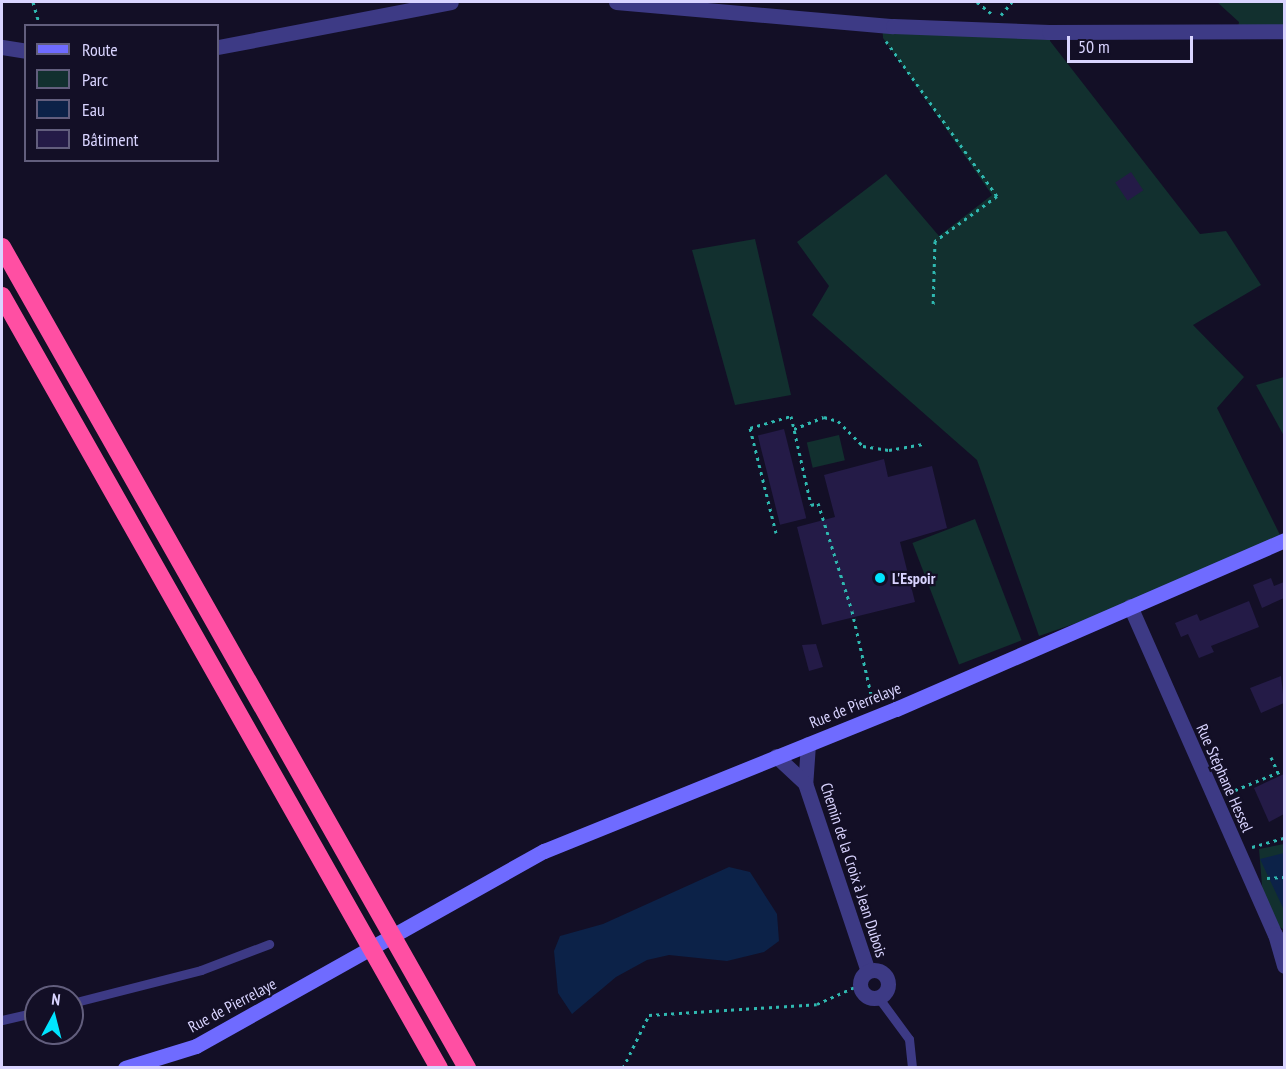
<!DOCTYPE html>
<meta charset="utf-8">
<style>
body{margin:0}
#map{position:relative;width:1286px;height:1069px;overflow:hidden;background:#130f26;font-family:"PT Sans Narrow",sans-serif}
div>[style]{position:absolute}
.green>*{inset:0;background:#12302f;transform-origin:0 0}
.water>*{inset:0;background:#0c2248}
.building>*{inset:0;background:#241b47;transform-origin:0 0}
.path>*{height:3px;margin-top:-1.5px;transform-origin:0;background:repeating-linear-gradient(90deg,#2fb8b0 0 3px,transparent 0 7.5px)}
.service>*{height:9px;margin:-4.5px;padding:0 4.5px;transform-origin:4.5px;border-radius:4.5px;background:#3d3a85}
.minor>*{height:15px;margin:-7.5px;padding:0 7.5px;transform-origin:7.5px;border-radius:7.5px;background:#3d3a85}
.minor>.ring{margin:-7.5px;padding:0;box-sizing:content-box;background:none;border:15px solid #3d3a85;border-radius:50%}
.tertiary>*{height:15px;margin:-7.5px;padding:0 7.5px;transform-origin:7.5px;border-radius:7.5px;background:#3d3a85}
.secondary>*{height:15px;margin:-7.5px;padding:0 7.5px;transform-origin:7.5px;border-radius:7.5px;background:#6f6bff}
.motorway>*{height:18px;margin:-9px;padding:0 9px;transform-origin:9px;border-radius:9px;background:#ff4fa3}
.dots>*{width:16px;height:16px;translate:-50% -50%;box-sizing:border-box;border:3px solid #130f26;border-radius:50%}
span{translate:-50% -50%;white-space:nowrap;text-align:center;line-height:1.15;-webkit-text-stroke:4.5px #130f26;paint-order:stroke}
.poi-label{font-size:16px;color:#d9d4ff;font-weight:700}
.left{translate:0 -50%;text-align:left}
.street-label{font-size:16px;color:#d9d4ff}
.frame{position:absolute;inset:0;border:3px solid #d9d4ff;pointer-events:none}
.legend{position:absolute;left:24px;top:24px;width:195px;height:138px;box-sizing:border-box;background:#130f26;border:2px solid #625e7d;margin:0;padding:8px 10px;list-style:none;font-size:18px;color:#d9d4ff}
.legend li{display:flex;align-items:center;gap:12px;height:30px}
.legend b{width:30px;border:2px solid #625e7d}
.north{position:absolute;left:24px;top:985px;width:60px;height:60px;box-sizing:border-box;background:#130f26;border:2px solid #625e7d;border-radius:50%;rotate:7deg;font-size:16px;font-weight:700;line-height:24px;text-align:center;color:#d9d4ff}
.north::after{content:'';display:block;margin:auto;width:21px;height:27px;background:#00e5ff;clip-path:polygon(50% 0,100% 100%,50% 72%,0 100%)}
.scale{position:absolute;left:1067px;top:36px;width:126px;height:27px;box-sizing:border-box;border:3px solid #d9d4ff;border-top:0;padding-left:8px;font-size:18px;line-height:21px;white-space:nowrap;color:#d9d4ff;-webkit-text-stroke:4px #130f26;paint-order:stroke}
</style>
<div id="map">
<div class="green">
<i style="clip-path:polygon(1217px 2px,1284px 2px,1284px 30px,1238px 27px,1239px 22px)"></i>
<i style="clip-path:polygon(882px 20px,1050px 26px,1050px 41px,1200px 234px,1226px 231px,1261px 285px,1193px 325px,1244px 377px,1217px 408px,1283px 541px,1149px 598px,1039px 636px,977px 460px,812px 315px,829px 286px,797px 242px,886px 174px,939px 236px,992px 195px,883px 38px)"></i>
<i style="clip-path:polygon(755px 239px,791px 395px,735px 405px,692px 250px)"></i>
<i style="clip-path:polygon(1284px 377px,1284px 436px,1256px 385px)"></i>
<i style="left:839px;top:435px;width:26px;height:33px;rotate:77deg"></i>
<i style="left:975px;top:519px;width:130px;height:67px;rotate:69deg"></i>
<i style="clip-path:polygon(1284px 844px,1284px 930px,1276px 924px,1263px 897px,1259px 849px)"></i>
</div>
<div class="water">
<i style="clip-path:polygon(1284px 853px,1284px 910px,1260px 859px)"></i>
<i style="clip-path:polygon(729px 867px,750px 872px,777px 914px,779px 941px,764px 952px,727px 961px,669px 955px,647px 960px,616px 977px,572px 1014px,558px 993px,554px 951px,560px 936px,603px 924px)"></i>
</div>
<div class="building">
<i style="left:1131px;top:172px;width:22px;height:19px;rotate:56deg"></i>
<i style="left:784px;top:429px;width:92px;height:27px;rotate:76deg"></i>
<i style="clip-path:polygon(884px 459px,888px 477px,932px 466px,947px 528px,900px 542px,915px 602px,822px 625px,797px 527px,835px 517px,824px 475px)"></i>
<i style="clip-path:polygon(1271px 578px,1274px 586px,1284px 582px,1284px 598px,1262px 608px,1253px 585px)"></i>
<i style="clip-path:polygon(1249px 601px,1259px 627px,1211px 646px,1214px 652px,1199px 658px,1188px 634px,1181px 637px,1175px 623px,1197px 614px,1200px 621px)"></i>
<i style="clip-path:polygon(816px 644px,823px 667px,809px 671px,802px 645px)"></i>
<i style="clip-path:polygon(1281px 676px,1284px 703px,1261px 713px,1250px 688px)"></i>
<i style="clip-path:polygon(1284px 774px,1284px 814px,1269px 822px,1254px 788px)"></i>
</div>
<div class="path">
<i style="left:33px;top:2px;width:25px;rotate:74deg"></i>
<i style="left:977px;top:2px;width:19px;rotate:39deg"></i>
<i style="left:1001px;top:15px;width:17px;rotate:-50deg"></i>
<i style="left:886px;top:41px;width:191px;rotate:54.4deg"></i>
<i style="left:997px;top:196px;width:77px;rotate:144deg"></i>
<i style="left:935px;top:241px;width:66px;rotate:91.7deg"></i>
<i style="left:794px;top:429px;width:32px;rotate:-22deg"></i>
<i style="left:824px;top:417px;width:15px;rotate:16deg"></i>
<i style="left:838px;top:421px;width:35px;rotate:45deg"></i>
<i style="left:863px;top:446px;width:26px;rotate:9deg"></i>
<i style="left:889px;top:450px;width:36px;rotate:-10deg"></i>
<i style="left:776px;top:533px;width:108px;rotate:-103.9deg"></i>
<i style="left:750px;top:428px;width:43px;rotate:-16.3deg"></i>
<i style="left:791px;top:416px;width:91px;rotate:77.3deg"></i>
<i style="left:811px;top:505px;width:7px;rotate:-16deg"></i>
<i style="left:818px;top:503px;width:113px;rotate:72.5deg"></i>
<i style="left:852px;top:611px;width:94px;rotate:77.1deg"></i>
<i style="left:1271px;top:757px;width:17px;rotate:66deg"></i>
<i style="left:1228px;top:793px;width:61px;rotate:-22.3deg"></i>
<i style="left:1252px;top:847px;width:33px;rotate:-16deg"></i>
<i style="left:1267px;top:878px;width:17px;rotate:-3deg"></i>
<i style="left:623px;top:1068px;width:59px;rotate:-63.9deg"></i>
<i style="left:649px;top:1015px;width:168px;rotate:-3.7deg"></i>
<i style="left:817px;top:1004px;width:46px;rotate:-24.3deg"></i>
</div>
<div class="service">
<i style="left:878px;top:997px;width:52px;rotate:53.6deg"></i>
<i style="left:909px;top:1039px;width:29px;rotate:84deg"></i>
<i style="left:72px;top:1003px;width:133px;rotate:-14.3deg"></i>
<i style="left:201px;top:970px;width:73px;rotate:-20.9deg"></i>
<i style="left:2px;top:1020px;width:35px;rotate:-13deg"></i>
</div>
<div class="minor">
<i style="left:616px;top:2px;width:278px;rotate:5deg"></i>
<i style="left:893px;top:26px;width:156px;rotate:2.2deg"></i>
<i style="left:1049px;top:32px;width:235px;rotate:-0.2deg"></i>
<i style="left:2px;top:47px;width:24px;rotate:9deg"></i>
<i style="left:218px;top:47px;width:237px;rotate:-10.9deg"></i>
<i style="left:808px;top:744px;width:39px;rotate:94deg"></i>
<i style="left:805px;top:783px;width:198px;rotate:71.5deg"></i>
<i style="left:776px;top:756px;width:40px;rotate:43deg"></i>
<i class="ring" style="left:860px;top:970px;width:13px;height:13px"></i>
</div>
<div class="tertiary">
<i style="left:1130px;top:606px;width:359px;rotate:66.2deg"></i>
<i style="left:1275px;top:934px;width:33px;rotate:74deg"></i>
</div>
<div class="secondary">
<i style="left:125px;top:1068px;width:74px;rotate:-17.2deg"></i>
<i style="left:196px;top:1046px;width:399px;rotate:-29.3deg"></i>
<i style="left:544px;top:851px;width:380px;rotate:-22deg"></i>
<i style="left:896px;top:709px;width:423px;rotate:-23.5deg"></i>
</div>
<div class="motorway">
<i style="left:2px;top:247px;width:944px;rotate:60.47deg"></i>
<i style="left:2px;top:296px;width:887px;rotate:60.49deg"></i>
</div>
<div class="dots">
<i style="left:880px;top:578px;background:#00e5ff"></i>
</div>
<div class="poi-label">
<span class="left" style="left:892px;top:578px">L'Espoir</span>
</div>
<div class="street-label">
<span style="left:855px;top:705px;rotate:-22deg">Rue de Pierrelaye</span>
<span style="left:1225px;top:778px;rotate:66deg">Rue Stéphane Hessel</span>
<span style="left:854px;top:870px;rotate:72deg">Chemin de la Croix à Jean Dubois</span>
<span style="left:232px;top:1005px;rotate:-28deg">Rue de Pierrelaye</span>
</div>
<div class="frame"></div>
<ul class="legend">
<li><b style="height:8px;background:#6f6bff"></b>Route</li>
<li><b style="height:16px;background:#12302f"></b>Parc</li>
<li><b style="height:16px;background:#0c2248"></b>Eau</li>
<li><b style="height:16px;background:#241b47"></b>Bâtiment</li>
</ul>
<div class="north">N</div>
<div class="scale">50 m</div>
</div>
